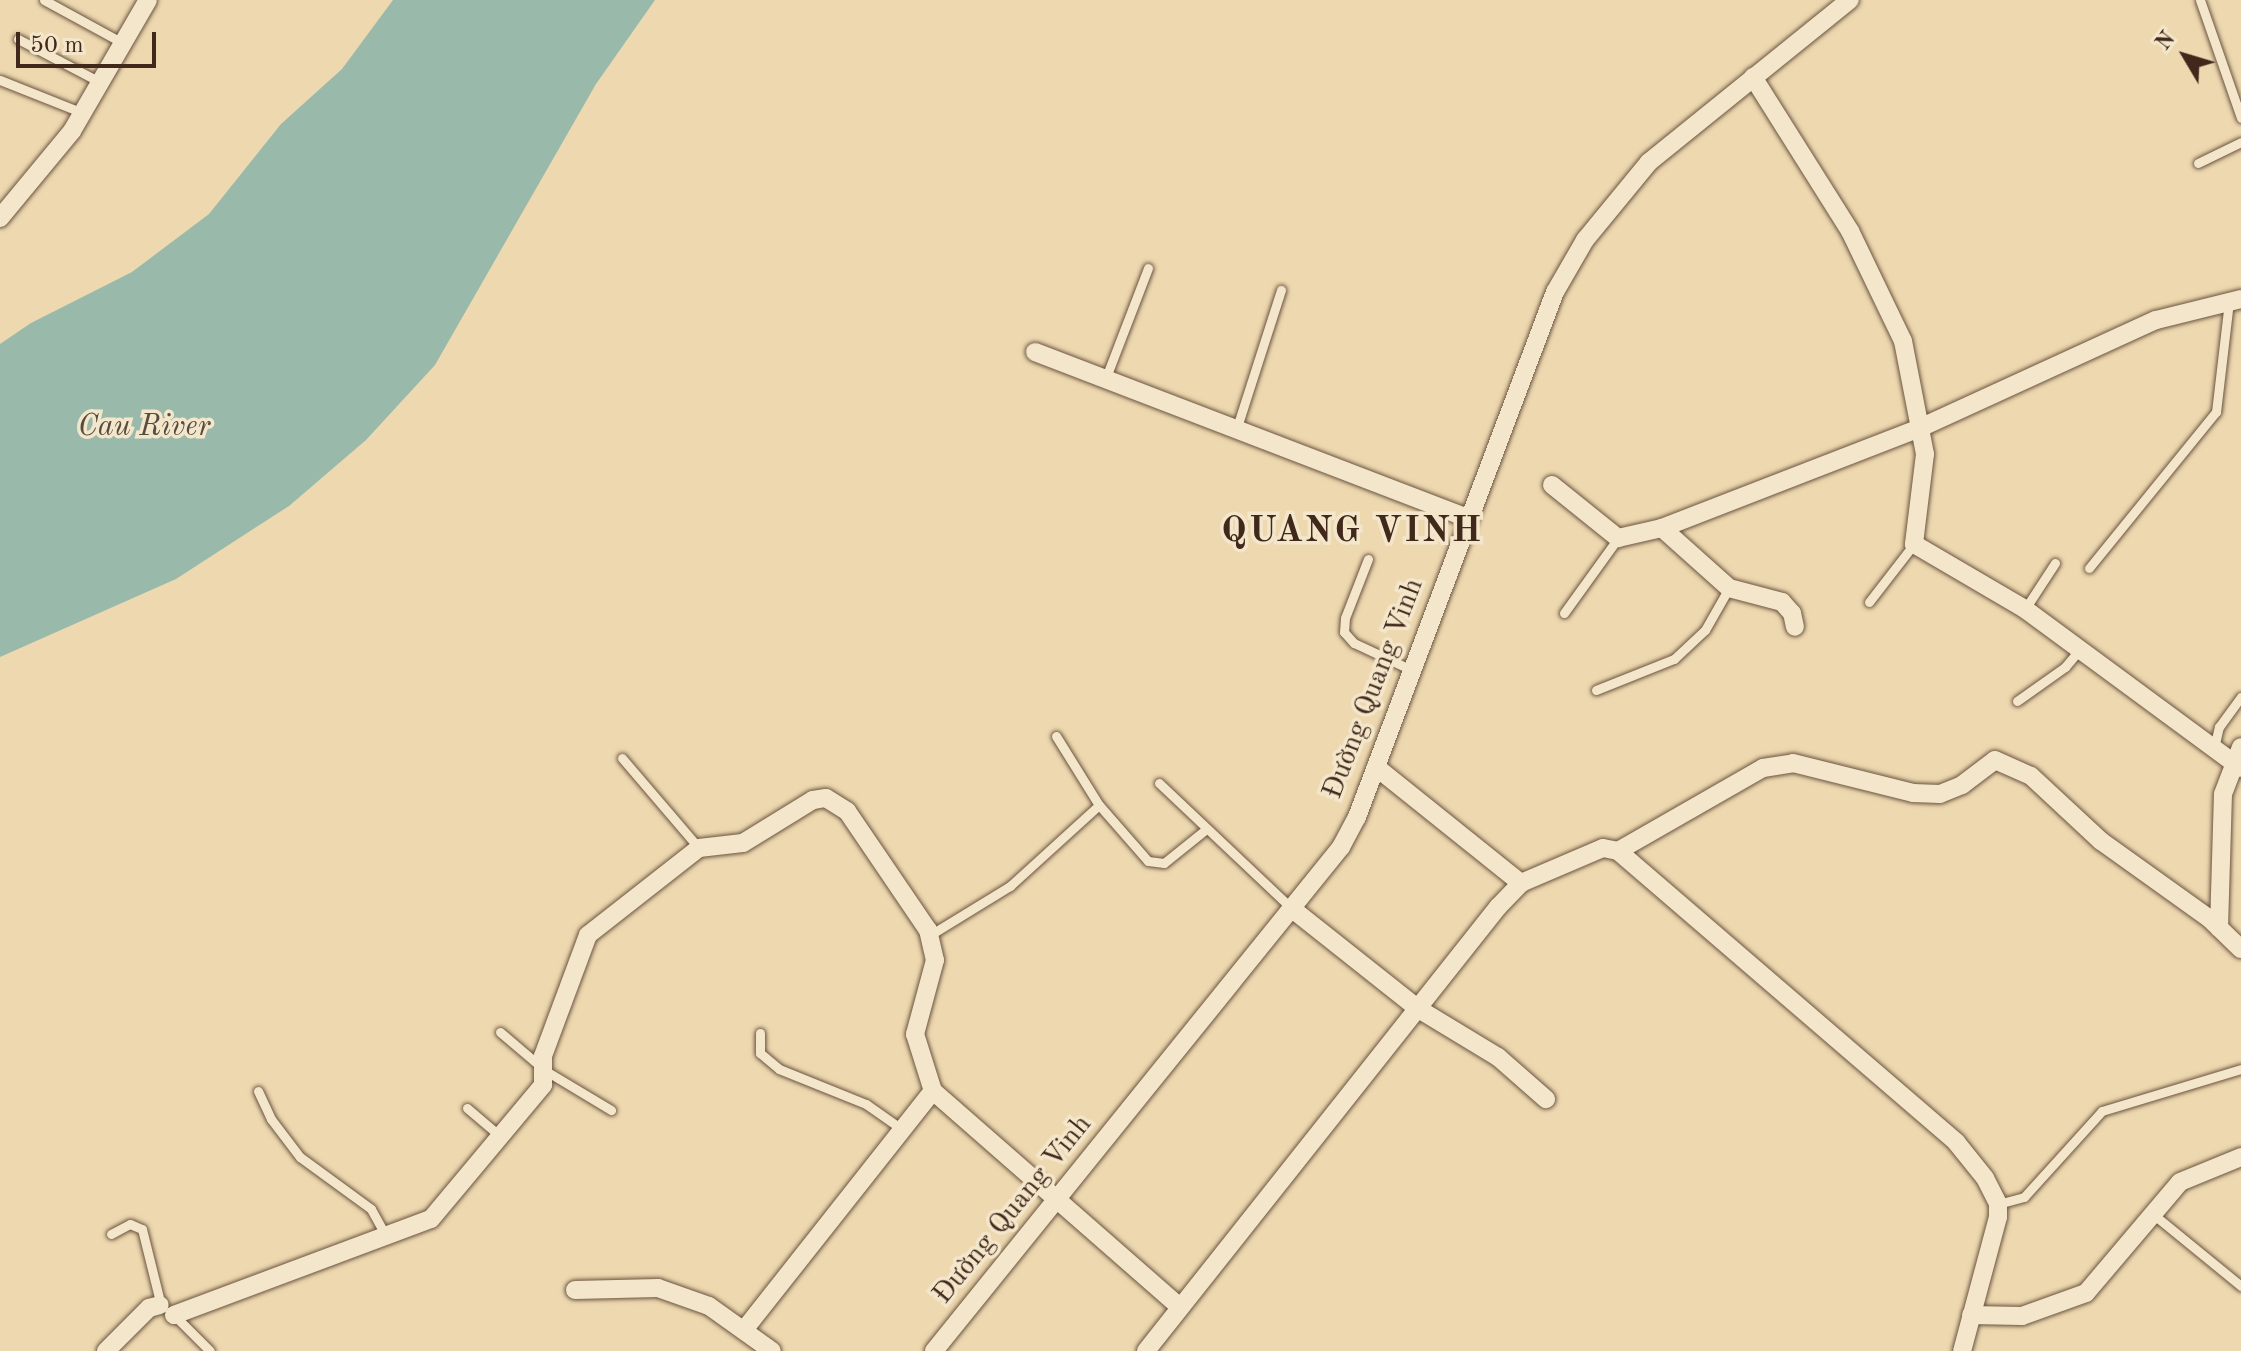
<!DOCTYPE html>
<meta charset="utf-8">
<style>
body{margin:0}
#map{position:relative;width:2241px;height:1351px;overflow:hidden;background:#edd8af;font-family:"Old Standard TT",serif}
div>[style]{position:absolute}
.water>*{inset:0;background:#99baab}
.roads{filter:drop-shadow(0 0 2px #6b5440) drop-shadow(0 0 2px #6b5440)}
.lane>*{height:9px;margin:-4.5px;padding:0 4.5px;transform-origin:4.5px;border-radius:4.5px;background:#f3e6cb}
.street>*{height:18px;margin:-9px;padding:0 9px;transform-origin:9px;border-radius:9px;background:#f3e6cb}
span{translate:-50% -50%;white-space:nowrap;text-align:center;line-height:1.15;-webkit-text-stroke:7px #f3e6cb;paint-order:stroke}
.street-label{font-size:28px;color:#40281b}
.water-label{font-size:30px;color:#564c3f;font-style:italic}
.district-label{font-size:36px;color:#40281b;font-weight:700;letter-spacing:2px}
.north{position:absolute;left:2145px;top:16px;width:80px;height:80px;-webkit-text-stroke:6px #f3e6cb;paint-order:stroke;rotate:308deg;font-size:22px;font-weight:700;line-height:32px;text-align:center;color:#40281b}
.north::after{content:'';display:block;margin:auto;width:28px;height:36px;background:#40281b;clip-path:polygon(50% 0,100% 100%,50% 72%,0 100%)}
.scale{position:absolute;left:16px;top:32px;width:140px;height:36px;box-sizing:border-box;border:4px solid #40281b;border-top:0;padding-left:10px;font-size:24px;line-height:28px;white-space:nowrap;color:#40281b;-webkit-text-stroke:6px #f3e6cb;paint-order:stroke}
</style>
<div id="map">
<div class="water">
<i style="clip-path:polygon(393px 0,655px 0,596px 84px,435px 365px,366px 440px,289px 506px,176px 579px,0 657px,0 344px,31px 323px,132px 272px,209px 214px,281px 124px,342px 69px)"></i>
</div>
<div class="roads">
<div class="lane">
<i style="left:44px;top:0;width:90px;rotate:28.6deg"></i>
<i style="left:2200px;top:0;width:125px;rotate:70.8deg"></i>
<i style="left:18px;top:39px;width:93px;rotate:27.7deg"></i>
<i style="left:0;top:80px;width:89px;rotate:21.7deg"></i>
<i style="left:2198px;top:163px;width:48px;rotate:-26deg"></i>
<i style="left:1105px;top:380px;width:120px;rotate:-69deg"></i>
<i style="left:1237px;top:427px;width:144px;rotate:-72.2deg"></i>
<i style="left:1368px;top:559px;width:63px;rotate:111.3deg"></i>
<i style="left:1345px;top:618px;width:14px;rotate:94deg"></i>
<i style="left:1344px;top:632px;width:15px;rotate:48deg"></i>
<i style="left:1354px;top:643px;width:64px;rotate:25deg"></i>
<i style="left:2089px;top:568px;width:201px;rotate:-50.9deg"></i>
<i style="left:2216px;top:412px;width:112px;rotate:-83.3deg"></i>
<i style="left:1869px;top:602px;width:73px;rotate:-52.2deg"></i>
<i style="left:2025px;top:609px;width:55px;rotate:-56.9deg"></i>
<i style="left:1564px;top:613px;width:92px;rotate:-54.2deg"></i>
<i style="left:1596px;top:690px;width:84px;rotate:-21.7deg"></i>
<i style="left:1674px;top:659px;width:42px;rotate:-43.1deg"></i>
<i style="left:1705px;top:630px;width:48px;rotate:-60.3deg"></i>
<i style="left:2017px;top:701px;width:59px;rotate:-35.3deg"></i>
<i style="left:2065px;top:667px;width:25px;rotate:-50deg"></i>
<i style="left:1056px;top:736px;width:81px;rotate:58.1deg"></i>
<i style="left:1099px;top:805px;width:74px;rotate:48.8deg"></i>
<i style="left:1148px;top:861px;width:16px;rotate:7deg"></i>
<i style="left:1164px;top:863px;width:51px;rotate:-38.7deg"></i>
<i style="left:2214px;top:748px;width:22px;rotate:-77deg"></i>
<i style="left:2219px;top:727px;width:37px;rotate:-54deg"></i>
<i style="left:622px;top:758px;width:118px;rotate:49.5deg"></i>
<i style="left:1159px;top:783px;width:182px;rotate:43.4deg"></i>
<i style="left:930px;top:935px;width:94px;rotate:-31.5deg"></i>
<i style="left:1010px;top:886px;width:120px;rotate:-42.3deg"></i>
<i style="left:500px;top:1032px;width:60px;rotate:40.3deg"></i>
<i style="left:546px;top:1071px;width:76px;rotate:31deg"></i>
<i style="left:760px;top:1033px;width:20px;rotate:90deg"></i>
<i style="left:760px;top:1053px;width:25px;rotate:40deg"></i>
<i style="left:779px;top:1069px;width:94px;rotate:21.9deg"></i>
<i style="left:866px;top:1104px;width:45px;rotate:35.1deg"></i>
<i style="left:258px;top:1091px;width:31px;rotate:65deg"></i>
<i style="left:271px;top:1119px;width:48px;rotate:52.7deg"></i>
<i style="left:300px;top:1157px;width:88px;rotate:36.2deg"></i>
<i style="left:371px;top:1209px;width:33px;rotate:61deg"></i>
<i style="left:467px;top:1108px;width:43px;rotate:40.3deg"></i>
<i style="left:1998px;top:1204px;width:27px;rotate:-15deg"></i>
<i style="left:2024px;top:1197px;width:116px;rotate:-47.8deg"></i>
<i style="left:2102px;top:1111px;width:145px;rotate:-16.8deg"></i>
<i style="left:2153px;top:1214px;width:114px;rotate:39.3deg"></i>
<i style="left:111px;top:1234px;width:21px;rotate:-28deg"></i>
<i style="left:130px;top:1224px;width:13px;rotate:23deg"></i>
<i style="left:142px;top:1229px;width:79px;rotate:76.1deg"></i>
<i style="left:173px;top:1314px;width:52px;rotate:45deg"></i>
</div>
<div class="street">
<i style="left:1753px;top:77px;width:182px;rotate:57.8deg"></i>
<i style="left:1850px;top:231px;width:122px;rotate:64.3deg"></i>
<i style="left:1903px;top:341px;width:115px;rotate:79deg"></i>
<i style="left:1925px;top:454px;width:91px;rotate:97deg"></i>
<i style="left:1914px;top:544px;width:129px;rotate:30.4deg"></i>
<i style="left:2025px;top:609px;width:268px;rotate:36.4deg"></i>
<i style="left:0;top:218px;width:113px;rotate:-50.4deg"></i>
<i style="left:72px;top:131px;width:151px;rotate:-59.9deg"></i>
<i style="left:1035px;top:352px;width:464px;rotate:21deg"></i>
<i style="left:1552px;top:485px;width:85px;rotate:38.8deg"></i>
<i style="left:1618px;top:538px;width:45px;rotate:-12.8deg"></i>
<i style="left:1662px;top:528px;width:90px;rotate:41.8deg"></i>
<i style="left:1729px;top:588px;width:55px;rotate:14.8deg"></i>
<i style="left:1782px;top:602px;width:15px;rotate:48deg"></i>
<i style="left:1792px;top:613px;width:14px;rotate:78deg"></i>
<i style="left:1662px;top:528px;width:279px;rotate:-21.2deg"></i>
<i style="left:1922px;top:427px;width:257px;rotate:-24.6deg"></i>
<i style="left:2156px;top:320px;width:88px;rotate:-13.9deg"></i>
<i style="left:1376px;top:767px;width:186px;rotate:38.7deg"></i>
<i style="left:1618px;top:851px;width:167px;rotate:-29.8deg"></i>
<i style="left:1763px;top:768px;width:30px;rotate:-9deg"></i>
<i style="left:1793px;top:763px;width:124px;rotate:14deg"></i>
<i style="left:1913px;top:793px;width:27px;rotate:2deg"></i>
<i style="left:1940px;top:794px;width:24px;rotate:-22deg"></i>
<i style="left:1962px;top:785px;width:41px;rotate:-37.1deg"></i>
<i style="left:1995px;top:760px;width:39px;rotate:24deg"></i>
<i style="left:2031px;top:776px;width:96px;rotate:42.9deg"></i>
<i style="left:2101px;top:841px;width:134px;rotate:35.6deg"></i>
<i style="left:2210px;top:919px;width:43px;rotate:44.1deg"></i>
<i style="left:1291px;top:908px;width:161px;rotate:38.4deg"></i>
<i style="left:1417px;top:1008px;width:95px;rotate:31.2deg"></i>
<i style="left:1498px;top:1057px;width:64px;rotate:41.2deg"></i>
<i style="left:2219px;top:928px;width:134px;rotate:-88.3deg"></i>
<i style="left:2223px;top:794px;width:50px;rotate:-69deg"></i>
<i style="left:575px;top:1290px;width:83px;rotate:-1.4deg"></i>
<i style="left:658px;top:1288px;width:54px;rotate:19.4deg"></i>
<i style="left:709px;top:1306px;width:77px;rotate:35.5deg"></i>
<i style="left:174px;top:1315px;width:274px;rotate:-20.5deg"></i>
<i style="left:431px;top:1219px;width:175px;rotate:-50.1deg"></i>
<i style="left:543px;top:1085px;width:29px;rotate:-90deg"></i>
<i style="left:543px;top:1056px;width:129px;rotate:-69.6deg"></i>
<i style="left:588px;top:935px;width:141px;rotate:-38.1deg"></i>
<i style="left:699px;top:848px;width:44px;rotate:-6.5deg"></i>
<i style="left:743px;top:843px;width:82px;rotate:-31.6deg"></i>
<i style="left:813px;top:800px;width:13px;rotate:-9deg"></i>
<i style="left:826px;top:798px;width:25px;rotate:32deg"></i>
<i style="left:847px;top:811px;width:144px;rotate:55.8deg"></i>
<i style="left:928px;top:930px;width:31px;rotate:77deg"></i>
<i style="left:935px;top:960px;width:77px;rotate:105.1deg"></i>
<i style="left:915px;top:1034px;width:60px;rotate:72.5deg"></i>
<i style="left:933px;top:1091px;width:328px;rotate:41.2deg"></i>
<i style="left:1971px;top:1315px;width:51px;rotate:1.1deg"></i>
<i style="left:2022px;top:1316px;width:68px;rotate:-19.8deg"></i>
<i style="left:2086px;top:1293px;width:145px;rotate:-49.7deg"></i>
<i style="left:2180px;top:1182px;width:66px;rotate:-22.3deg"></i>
<i style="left:744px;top:1330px;width:305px;rotate:-51.7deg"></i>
<i style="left:106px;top:1351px;width:61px;rotate:-45deg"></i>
<i style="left:149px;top:1308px;width:11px;rotate:-15deg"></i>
<i style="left:934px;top:1351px;width:648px;rotate:-51.08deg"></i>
<i style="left:1341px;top:847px;width:34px;rotate:-62deg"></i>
<i style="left:1357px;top:817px;width:561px;rotate:-69.34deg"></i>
<i style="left:1555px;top:292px;width:60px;rotate:-60deg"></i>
<i style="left:1585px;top:240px;width:101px;rotate:-50.6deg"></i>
<i style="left:1649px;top:162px;width:258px;rotate:-38.9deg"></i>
<i style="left:1146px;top:1351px;width:567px;rotate:-51.59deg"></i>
<i style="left:1498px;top:907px;width:33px;rotate:-46deg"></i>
<i style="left:1521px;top:883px;width:89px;rotate:-23.1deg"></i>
<i style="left:1603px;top:848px;width:15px;rotate:11deg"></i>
<i style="left:1618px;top:851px;width:446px;rotate:40.7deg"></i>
<i style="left:1956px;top:1142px;width:46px;rotate:51.1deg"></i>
<i style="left:1985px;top:1178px;width:29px;rotate:63deg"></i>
<i style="left:1998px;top:1204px;width:13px;rotate:90deg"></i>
<i style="left:1998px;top:1217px;width:139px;rotate:105deg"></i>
</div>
</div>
<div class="street-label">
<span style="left:1374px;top:689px;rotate:-69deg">Đường Quang Vinh</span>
<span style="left:1013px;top:1210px;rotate:-51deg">Đường Quang Vinh</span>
</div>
<div class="water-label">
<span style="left:144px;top:427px">Cau River</span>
</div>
<div class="district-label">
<span style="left:1352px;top:533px">QUANG VINH</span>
</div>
<div class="north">N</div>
<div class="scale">50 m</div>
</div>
